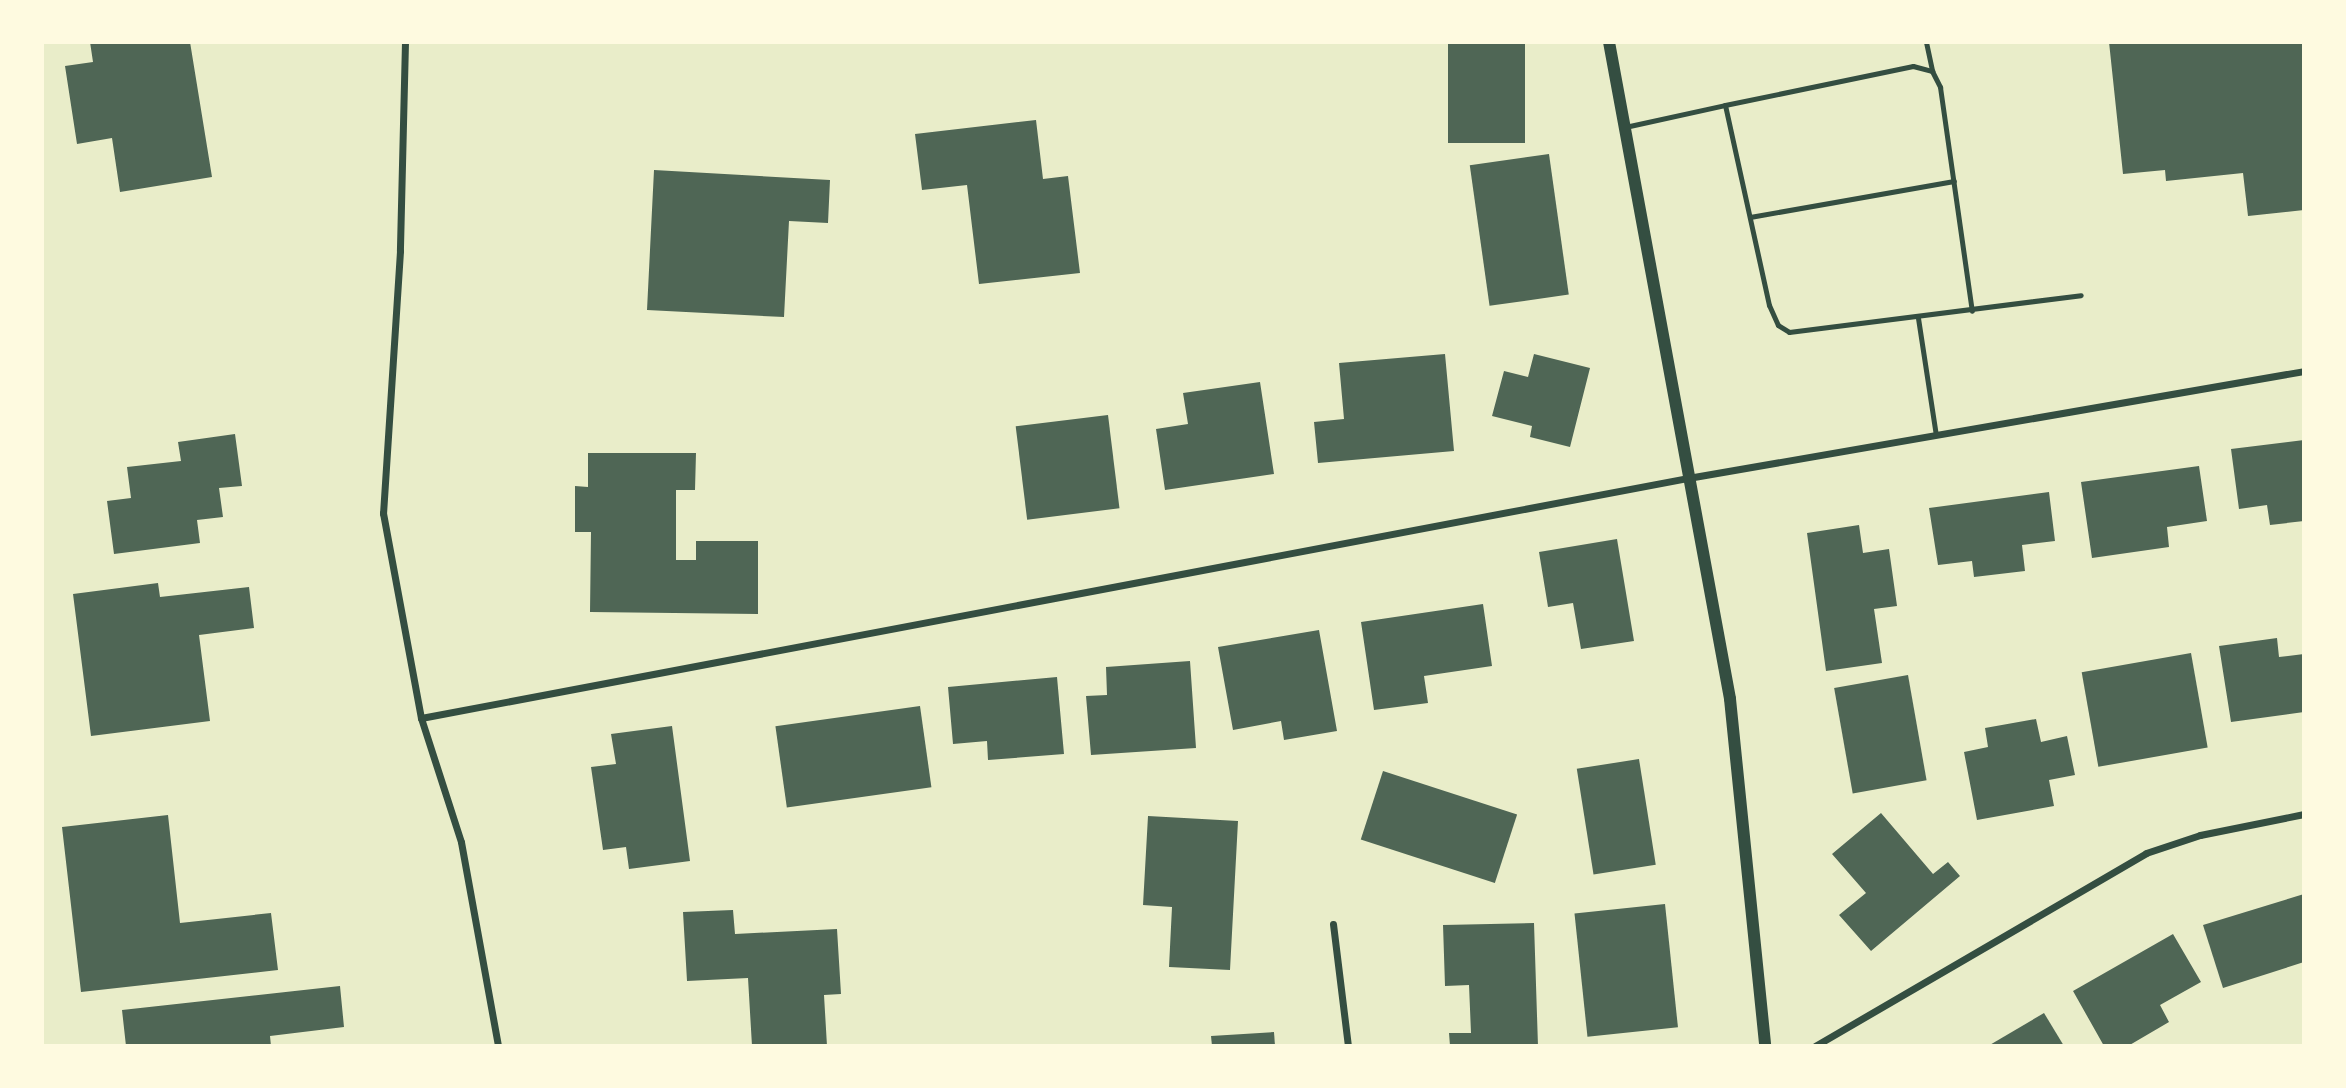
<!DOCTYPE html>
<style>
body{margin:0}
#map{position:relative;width:2346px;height:1088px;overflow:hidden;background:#e9edc9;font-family:"Golos Text",sans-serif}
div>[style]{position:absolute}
.building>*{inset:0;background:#4f6655;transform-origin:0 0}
.service>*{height:5px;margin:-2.5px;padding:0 2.5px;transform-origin:2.5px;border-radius:2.5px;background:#344e41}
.minor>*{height:7px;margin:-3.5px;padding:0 3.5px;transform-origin:3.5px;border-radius:3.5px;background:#344e41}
.tertiary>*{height:12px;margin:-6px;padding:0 6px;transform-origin:6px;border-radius:6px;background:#344e41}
span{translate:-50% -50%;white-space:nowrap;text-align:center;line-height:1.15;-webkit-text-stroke:6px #fefae0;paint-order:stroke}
.frame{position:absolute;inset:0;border:44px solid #fefae0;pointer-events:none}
</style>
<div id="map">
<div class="building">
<i style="clip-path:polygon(90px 42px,190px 42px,212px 177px,120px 192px,112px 138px,77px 144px,65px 66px,93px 62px)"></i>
<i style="left:1448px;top:42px;width:77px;height:101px"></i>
<i style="clip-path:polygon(2109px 42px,2304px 42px,2304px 210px,2248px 216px,2243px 173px,2166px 181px,2165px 170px,2123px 174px)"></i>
<i style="clip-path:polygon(1036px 120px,1043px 179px,1068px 176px,1080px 273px,979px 284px,967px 185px,922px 190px,915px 134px)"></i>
<i style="left:1549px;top:154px;width:142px;height:80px;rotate:82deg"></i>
<i style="clip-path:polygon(654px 170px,830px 180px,828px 223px,789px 221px,784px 317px,647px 310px)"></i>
<i style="clip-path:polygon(1445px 354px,1454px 451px,1318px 463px,1314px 422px,1344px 419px,1339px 363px)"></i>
<i style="clip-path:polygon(1534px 354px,1590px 368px,1570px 447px,1530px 437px,1532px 426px,1492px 416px,1504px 371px,1528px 377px)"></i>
<i style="clip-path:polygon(1260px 382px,1274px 474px,1165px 490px,1156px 429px,1188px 424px,1183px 393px)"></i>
<i style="left:1108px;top:415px;width:94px;height:93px;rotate:83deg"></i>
<i style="clip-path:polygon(235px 434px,242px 486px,219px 488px,223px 517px,197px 520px,200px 543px,114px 554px,107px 501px,131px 498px,127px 467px,181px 461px,178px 442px)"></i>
<i style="clip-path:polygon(2304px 440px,2304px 521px,2270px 525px,2267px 505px,2239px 509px,2231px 449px)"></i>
<i style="clip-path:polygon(588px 453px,696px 453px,695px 490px,676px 490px,676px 560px,696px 560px,696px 541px,758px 541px,758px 614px,590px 612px,591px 532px,575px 532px,575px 486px,588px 487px)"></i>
<i style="clip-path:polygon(2199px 466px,2207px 521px,2167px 527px,2169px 547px,2092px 558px,2081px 482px)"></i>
<i style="clip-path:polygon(2049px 492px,2055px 541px,2022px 545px,2025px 571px,1974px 577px,1972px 561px,1938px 565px,1929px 508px)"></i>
<i style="clip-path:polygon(1859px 525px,1863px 553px,1889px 549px,1897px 606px,1874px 609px,1882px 663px,1826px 671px,1807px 533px)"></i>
<i style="clip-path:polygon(1617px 539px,1634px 641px,1581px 649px,1573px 603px,1548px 607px,1539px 552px)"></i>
<i style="clip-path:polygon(158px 583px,160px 597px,249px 587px,254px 628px,199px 635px,210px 721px,91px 736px,73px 594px)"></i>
<i style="clip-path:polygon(1483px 604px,1492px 666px,1424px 676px,1428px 703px,1374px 710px,1361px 622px)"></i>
<i style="clip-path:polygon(1319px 630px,1337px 731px,1284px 740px,1281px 721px,1233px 730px,1218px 647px)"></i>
<i style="clip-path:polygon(2277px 638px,2279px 657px,2304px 654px,2304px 712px,2231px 722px,2219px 646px)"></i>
<i style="left:2191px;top:653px;width:96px;height:111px;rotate:80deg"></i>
<i style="clip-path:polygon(1190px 661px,1196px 748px,1091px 755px,1086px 696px,1107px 695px,1106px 667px)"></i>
<i style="left:1908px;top:675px;width:107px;height:75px;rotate:80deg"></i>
<i style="clip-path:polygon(1057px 677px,1064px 754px,988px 760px,987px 741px,953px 744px,948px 687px)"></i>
<i style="left:920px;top:706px;width:82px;height:146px;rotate:82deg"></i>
<i style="clip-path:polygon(2036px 719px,2041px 742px,2067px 736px,2075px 775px,2049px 780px,2054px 806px,1977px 820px,1964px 752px,1988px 747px,1985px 728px)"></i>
<i style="clip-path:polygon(672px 726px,690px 861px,629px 869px,626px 847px,603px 850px,591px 767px,616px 764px,611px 734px)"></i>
<i style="left:1639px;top:759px;width:107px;height:63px;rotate:81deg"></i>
<i style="left:1383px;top:771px;width:141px;height:72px;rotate:18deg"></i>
<i style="clip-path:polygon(1881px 813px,1933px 874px,1948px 862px,1960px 876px,1871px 951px,1839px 915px,1866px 893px,1832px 854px)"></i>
<i style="clip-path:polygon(168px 815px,180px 923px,271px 913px,278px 970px,81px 992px,62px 827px)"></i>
<i style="clip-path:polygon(1148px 816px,1238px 821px,1230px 970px,1169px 967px,1172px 907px,1143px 905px)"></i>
<i style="clip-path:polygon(2304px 894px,2304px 962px,2223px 988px,2203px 925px)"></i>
<i style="left:1665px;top:904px;width:124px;height:91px;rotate:84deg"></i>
<i style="clip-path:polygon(733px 910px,735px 934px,837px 929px,841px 994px,824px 995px,827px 1046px,752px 1046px,748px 978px,687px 981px,683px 912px)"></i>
<i style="clip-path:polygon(1534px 923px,1538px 1046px,1450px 1046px,1449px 1033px,1471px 1033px,1469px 985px,1445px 986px,1443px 925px)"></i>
<i style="clip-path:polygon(2173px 934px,2201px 982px,2160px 1005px,2169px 1022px,2128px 1046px,2104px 1046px,2073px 991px)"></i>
<i style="clip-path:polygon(340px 986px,344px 1027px,270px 1036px,271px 1046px,126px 1046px,122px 1010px)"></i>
<i style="clip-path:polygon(2044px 1013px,2064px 1046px,1988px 1046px)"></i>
<i style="clip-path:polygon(1274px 1032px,1275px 1046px,1212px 1046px,1211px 1036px)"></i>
</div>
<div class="service">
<i style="left:1926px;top:42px;width:30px;rotate:78deg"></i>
<i style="left:1725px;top:105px;width:192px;rotate:-11.7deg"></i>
<i style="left:1913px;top:66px;width:20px;rotate:15deg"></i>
<i style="left:1932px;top:71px;width:18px;rotate:63deg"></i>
<i style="left:1940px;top:87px;width:226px;rotate:81.9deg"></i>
<i style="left:1625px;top:127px;width:102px;rotate:-12.4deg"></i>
<i style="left:1725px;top:105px;width:205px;rotate:77.6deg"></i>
<i style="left:1769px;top:305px;width:22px;rotate:66deg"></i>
<i style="left:1778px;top:325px;width:13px;rotate:32deg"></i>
<i style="left:1789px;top:332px;width:294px;rotate:-7.2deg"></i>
<i style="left:1750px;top:217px;width:207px;rotate:-10deg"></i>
<i style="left:1918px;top:318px;width:118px;rotate:81.3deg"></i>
</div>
<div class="minor">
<i style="left:405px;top:42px;width:209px;rotate:91.4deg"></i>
<i style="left:400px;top:251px;width:263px;rotate:93.7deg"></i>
<i style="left:383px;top:513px;width:208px;rotate:79.5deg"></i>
<i style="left:421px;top:718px;width:130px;rotate:72.1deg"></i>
<i style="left:461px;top:842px;width:207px;rotate:79.7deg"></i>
<i style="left:421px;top:718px;width:1290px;rotate:-10.73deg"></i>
<i style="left:1688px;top:478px;width:625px;rotate:-9.85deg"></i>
<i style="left:1333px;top:924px;width:123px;rotate:83deg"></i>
<i style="left:1815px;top:1046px;width:383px;rotate:-30.2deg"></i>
<i style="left:2146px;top:853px;width:57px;rotate:-18.4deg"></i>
<i style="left:2200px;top:835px;width:106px;rotate:-11.4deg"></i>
</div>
<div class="tertiary">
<i style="left:1609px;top:42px;width:668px;rotate:79.56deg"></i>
<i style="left:1730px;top:699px;width:349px;rotate:84.2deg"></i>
</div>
<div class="frame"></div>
</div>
